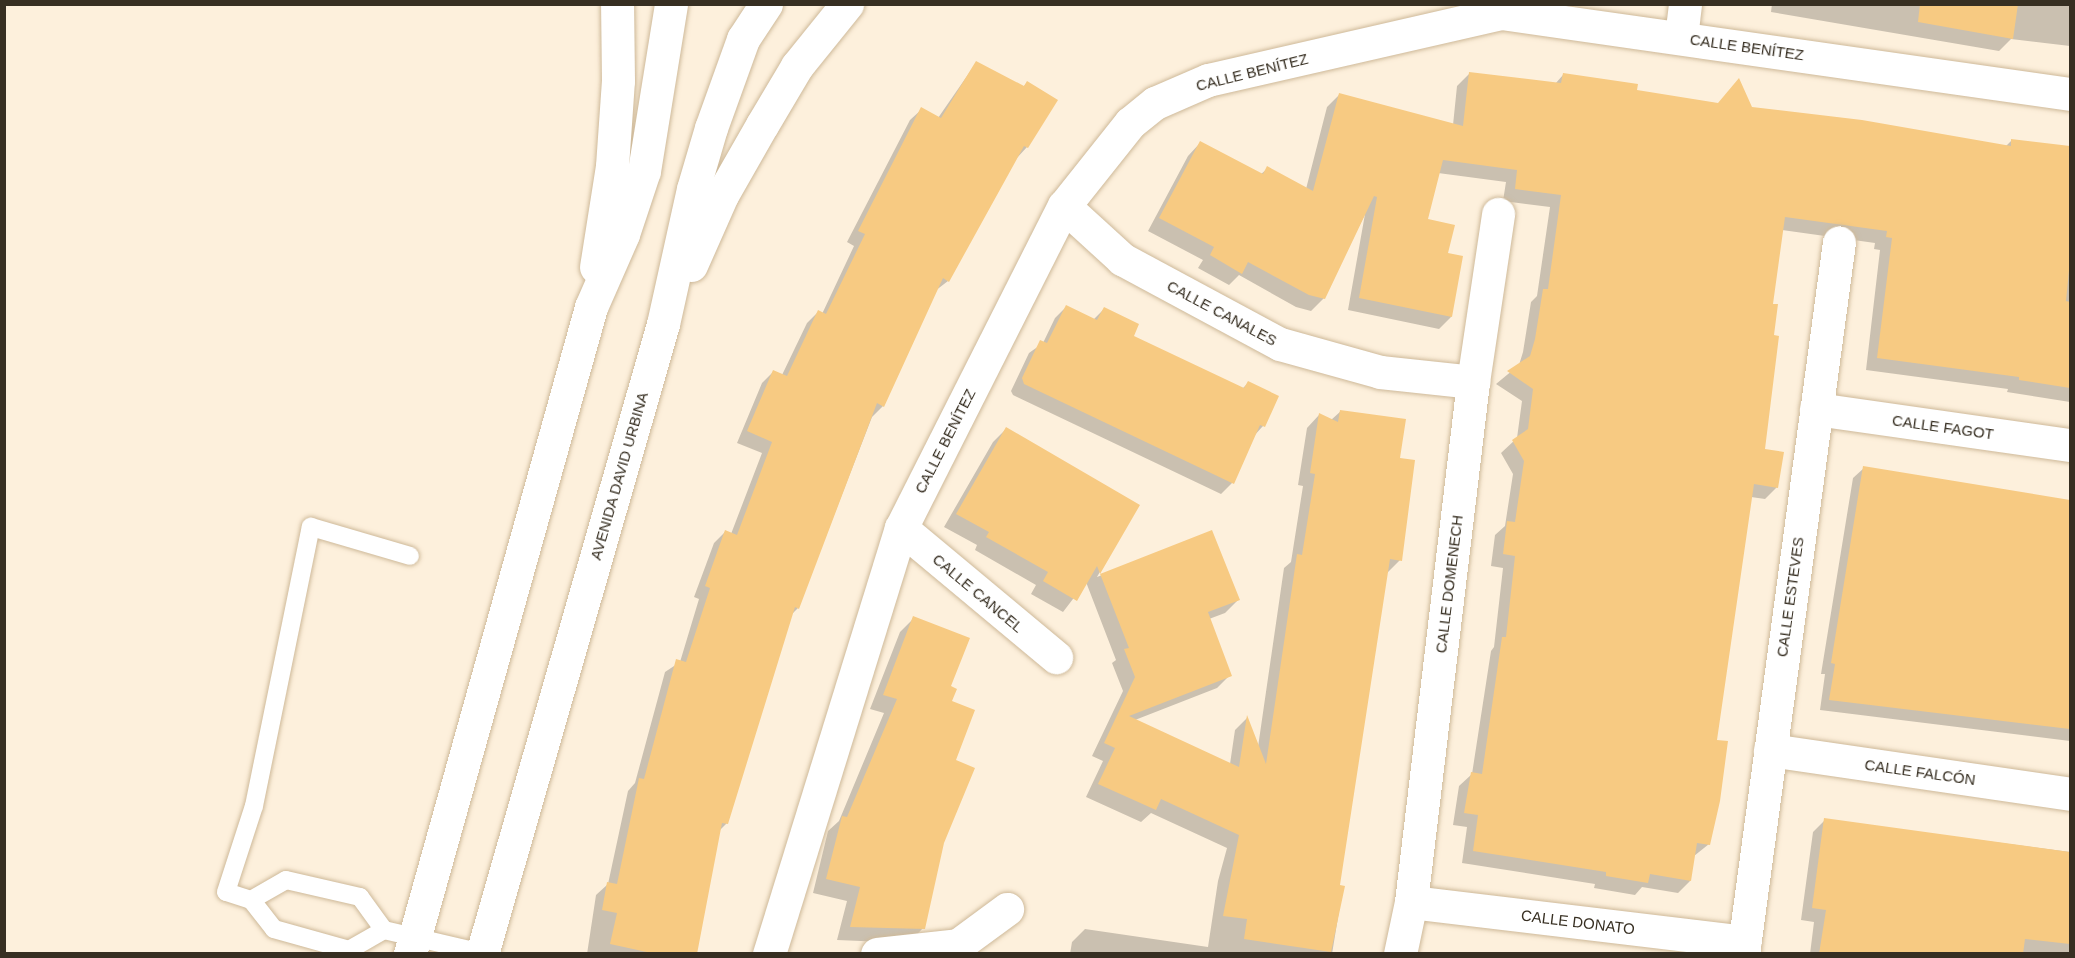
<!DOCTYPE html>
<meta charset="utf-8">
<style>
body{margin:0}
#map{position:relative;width:2075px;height:958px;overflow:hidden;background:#fdf0dc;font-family:Helvetica,sans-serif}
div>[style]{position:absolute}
.shadow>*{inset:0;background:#0003}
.building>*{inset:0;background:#f7ca82}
.roads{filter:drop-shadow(0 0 2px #ceb999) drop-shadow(0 0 2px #ceb999)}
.service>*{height:18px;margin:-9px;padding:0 9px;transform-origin:9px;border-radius:9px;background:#fff}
.minor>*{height:33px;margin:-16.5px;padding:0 16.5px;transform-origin:16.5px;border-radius:16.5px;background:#fff}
.tertiary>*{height:33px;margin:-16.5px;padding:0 16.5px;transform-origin:16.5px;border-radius:16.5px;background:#fff}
span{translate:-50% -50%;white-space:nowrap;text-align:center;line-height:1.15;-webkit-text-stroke:4.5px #fff;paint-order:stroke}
.street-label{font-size:15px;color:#372f22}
.frame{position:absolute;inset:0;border:6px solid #372f22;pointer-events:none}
</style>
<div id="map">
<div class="shadow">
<i style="clip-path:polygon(1772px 4px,2070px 4px,2070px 46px,2011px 39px,1999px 51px,1771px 12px)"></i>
<i style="clip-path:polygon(976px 63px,1023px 87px,1027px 83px,1027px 147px,1016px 159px,948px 281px,935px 291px,883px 406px,872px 417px,798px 608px,791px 615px,727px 823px,719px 831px,695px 954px,587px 954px,596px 895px,608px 884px,628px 791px,635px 783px,665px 672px,680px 662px,699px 599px,694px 597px,714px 543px,725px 532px,731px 534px,762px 453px,737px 443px,762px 383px,773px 372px,782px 375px,807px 323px,818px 312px,822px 314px,854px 246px,847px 242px,910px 120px,922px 109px,938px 118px)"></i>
<i style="clip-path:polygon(1470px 73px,1555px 84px,1563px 75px,1635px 91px,2005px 147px,2012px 140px,2070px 147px,2070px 402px,2007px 392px,2008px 389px,1866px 370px,1880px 250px,1874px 249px,1875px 243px,1782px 230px,1771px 305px,1763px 450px,1777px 487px,1765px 499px,1751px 497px,1715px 741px,1709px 844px,1694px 856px,1690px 881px,1678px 893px,1642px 887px,1635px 895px,1594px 888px,1595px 884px,1462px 863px,1467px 827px,1453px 825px,1459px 786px,1472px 774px,1491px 651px,1494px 647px,1503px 568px,1491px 566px,1495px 535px,1505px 526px,1513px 474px,1501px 453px,1517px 438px,1522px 401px,1496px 384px,1519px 365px,1523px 352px,1531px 302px,1537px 296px,1550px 207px,1503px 201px,1506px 182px,1438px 173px,1426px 220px,1446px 254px,1451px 317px,1439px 329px,1348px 310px,1365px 214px,1324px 298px,1311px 311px,1296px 307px,1239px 275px,1229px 285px,1198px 268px,1203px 260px,1148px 231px,1188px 156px,1200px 143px,1260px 175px,1268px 168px,1306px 189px,1327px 107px,1339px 95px,1453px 125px,1457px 86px)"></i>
<i style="clip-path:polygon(1066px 307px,1093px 320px,1104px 309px,1132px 336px,1242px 389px,1248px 383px,1277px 397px,1263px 426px,1253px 437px,1232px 483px,1221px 494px,1013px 395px,1011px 391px,1029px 353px,1043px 343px,1055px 318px)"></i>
<i style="clip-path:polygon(1341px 411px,1399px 459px,1400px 560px,1387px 573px,1338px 886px,1343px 887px,1332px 954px,1070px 954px,1072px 942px,1085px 929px,1208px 947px,1218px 881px,1227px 848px,1151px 813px,1141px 822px,1086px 797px,1103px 761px,1092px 756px,1123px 691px,1112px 663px,1116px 660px,1086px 582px,1063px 612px,1031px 594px,1036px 585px,975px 550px,977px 545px,944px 527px,993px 442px,1006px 429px,1138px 505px,1097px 577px,1211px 532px,1238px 600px,1225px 613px,1209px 619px,1230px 675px,1217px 688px,1135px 720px,1230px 764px,1235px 730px,1247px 718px,1258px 747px,1284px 568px,1291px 562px,1303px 486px,1298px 485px,1307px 428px,1319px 415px,1331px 420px)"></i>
<i style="clip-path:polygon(1864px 468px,2070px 501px,2070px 741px,1820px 710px,1825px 674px,1821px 674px,1853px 478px)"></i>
<i style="clip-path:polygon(914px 618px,949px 687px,954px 761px,923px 928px,909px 943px,837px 940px,847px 901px,813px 893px,828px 831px,839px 821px,884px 713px,870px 709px,900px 632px)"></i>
<i style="clip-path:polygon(1825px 820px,2070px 852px,2070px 954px,1810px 954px,1814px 922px,1801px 920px,1813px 832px)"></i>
</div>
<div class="building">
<i style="clip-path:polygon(1920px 4px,2018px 4px,2013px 39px,1918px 22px)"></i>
<i style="clip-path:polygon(976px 61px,1024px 86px,1027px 81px,1058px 100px,1028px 148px,1024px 146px,949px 282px,943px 278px,884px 407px,877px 403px,799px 609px,795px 607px,728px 824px,722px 823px,697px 954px,656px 954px,610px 944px,617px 913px,602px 910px,607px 882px,617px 884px,639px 778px,644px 779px,676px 659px,686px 662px,710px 588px,705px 586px,725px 530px,737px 535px,772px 442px,747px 431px,773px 370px,787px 376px,818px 310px,826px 314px,865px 234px,858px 231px,921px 107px,941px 118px)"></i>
<i style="clip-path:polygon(1469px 72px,1561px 83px,1563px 73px,1638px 84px,1637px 90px,1718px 103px,1739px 78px,1752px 107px,1862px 120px,2011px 146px,2011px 139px,2070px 146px,2070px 260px,2066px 301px,2070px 302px,2070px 388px,2019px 380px,2019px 377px,1877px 358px,1892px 238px,1886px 237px,1887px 231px,1785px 217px,1773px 304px,1778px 304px,1774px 335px,1779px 336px,1765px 449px,1784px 452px,1778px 488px,1754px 484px,1717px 740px,1728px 741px,1720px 801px,1710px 845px,1697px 843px,1691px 881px,1650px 874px,1648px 883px,1606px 876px,1606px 872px,1473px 851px,1478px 815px,1464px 813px,1471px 772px,1482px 774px,1502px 637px,1506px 637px,1515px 556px,1503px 554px,1507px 521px,1515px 522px,1524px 461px,1512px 440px,1528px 429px,1533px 389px,1507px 371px,1530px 356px,1535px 339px,1543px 289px,1548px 289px,1561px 195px,1515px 189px,1517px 170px,1443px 160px,1428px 219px,1455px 225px,1448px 253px,1463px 256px,1452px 317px,1359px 298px,1377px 197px,1374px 196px,1325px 299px,1309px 295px,1248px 262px,1242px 274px,1210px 255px,1214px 247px,1159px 218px,1200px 141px,1263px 174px,1267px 166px,1313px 191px,1339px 93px,1463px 126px)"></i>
<i style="clip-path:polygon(1066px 305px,1097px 320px,1104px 307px,1139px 324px,1134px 336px,1244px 388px,1248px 381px,1279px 396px,1265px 427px,1260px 425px,1234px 484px,1024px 384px,1022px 378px,1040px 340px,1047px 343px)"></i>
<i style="clip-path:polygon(1340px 410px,1406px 419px,1400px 458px,1415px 460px,1402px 561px,1390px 559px,1340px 885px,1345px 886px,1331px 952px,1244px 939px,1247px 919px,1223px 916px,1239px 835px,1161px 799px,1156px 810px,1098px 784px,1115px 748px,1104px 743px,1135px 677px,1124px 649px,1129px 648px,1097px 566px,1077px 601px,1043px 581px,1048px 572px,986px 537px,989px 532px,956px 514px,1006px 427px,1140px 505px,1100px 574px,1212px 530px,1240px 600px,1208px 612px,1232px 676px,1129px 716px,1239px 767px,1247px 715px,1266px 764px,1297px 554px,1302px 555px,1315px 474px,1310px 473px,1319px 413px,1338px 422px)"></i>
<i style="clip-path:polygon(1863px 466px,2070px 500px,2070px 729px,1829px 700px,1835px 664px,1831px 663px)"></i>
<i style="clip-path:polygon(913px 616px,970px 638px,951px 686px,957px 689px,952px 701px,975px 710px,956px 760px,975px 768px,944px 843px,925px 929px,850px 927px,860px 887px,826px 879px,842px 816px,847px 817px,897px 699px,883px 695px)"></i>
<i style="clip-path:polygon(1824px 818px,2070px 852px,2070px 944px,2025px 939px,2023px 954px,1819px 954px,1826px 910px,1812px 908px)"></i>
</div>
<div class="roads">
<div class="service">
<i style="left:251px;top:900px;width:26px;rotate:-162deg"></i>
<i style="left:226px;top:892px;width:90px;rotate:-72deg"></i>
<i style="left:254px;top:806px;width:285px;rotate:-78.5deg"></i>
<i style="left:311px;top:527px;width:103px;rotate:16.3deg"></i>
<i style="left:384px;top:930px;width:40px;rotate:150.3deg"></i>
<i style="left:349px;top:950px;width:78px;rotate:-164.4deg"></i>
<i style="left:274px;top:929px;width:37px;rotate:-128deg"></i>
<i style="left:251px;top:900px;width:40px;rotate:-29.7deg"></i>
<i style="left:286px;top:880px;width:76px;rotate:12.9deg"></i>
<i style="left:360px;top:897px;width:41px;rotate:54deg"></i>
<i style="left:384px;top:930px;width:101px;rotate:13.2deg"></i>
</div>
<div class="minor">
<i style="left:1681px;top:37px;width:33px;rotate:-83deg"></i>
<i style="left:1064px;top:206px;width:79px;rotate:42.4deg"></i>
<i style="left:1122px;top:259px;width:179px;rotate:28.3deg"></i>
<i style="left:1280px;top:344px;width:104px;rotate:15.6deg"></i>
<i style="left:1380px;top:372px;width:94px;rotate:6.1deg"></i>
<i style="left:1816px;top:409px;width:257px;rotate:8.1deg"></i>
<i style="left:901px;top:528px;width:202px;rotate:39.8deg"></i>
<i style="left:1770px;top:750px;width:303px;rotate:8.3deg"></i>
<i style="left:1411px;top:902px;width:336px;rotate:6.8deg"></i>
<i style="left:769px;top:954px;width:446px;rotate:-72.8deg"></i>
<i style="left:901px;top:528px;width:361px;rotate:-63.2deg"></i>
<i style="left:1064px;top:206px;width:106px;rotate:-51.5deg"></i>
<i style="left:1130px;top:123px;width:32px;rotate:-39deg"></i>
<i style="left:1155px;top:103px;width:58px;rotate:-23.5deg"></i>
<i style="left:1208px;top:80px;width:301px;rotate:-12.9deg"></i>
<i style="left:1501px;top:13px;width:575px;rotate:8.1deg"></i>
<i style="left:877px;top:954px;width:81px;rotate:-6.3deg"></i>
<i style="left:958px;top:945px;width:61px;rotate:-36.3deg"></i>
<i style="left:1400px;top:954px;width:53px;rotate:-78.1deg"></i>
<i style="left:1411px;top:902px;width:524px;rotate:-83.2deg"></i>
<i style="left:1473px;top:382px;width:170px;rotate:-81.5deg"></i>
<i style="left:1743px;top:954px;width:718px;rotate:-82.32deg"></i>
</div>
<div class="tertiary">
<i style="left:691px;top:265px;width:77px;rotate:-66.1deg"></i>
<i style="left:722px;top:195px;width:81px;rotate:-60.3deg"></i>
<i style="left:762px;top:125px;width:69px;rotate:-59.3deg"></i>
<i style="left:797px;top:66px;width:80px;rotate:-51.1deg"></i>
<i style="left:596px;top:267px;width:102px;rotate:-81deg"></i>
<i style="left:612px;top:166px;width:85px;rotate:-86deg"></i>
<i style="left:618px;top:81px;width:77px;rotate:-90.7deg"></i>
<i style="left:410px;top:954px;width:672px;rotate:-74.37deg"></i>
<i style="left:591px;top:307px;width:80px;rotate:-66.3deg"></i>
<i style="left:623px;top:234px;width:66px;rotate:-71.6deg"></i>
<i style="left:644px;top:171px;width:169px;rotate:-80.8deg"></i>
<i style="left:482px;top:954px;width:655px;rotate:-73.97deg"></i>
<i style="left:663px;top:324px;width:138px;rotate:-77.5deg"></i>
<i style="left:693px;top:189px;width:64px;rotate:-73.6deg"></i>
<i style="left:711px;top:128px;width:95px;rotate:-70.2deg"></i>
<i style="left:743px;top:39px;width:42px;rotate:-56.7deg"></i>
</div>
</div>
<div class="street-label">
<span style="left:1747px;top:47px;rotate:8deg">CALLE BENÍTEZ</span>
<span style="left:1252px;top:72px;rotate:-14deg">CALLE BENÍTEZ</span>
<span style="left:1222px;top:313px;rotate:28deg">CALLE CANALES</span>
<span style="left:1943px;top:427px;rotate:8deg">CALLE FAGOT</span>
<span style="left:945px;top:441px;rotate:-63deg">CALLE BENÍTEZ</span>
<span style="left:619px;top:476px;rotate:-74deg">AVENIDA DAVID URBINA</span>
<span style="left:1449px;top:584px;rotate:-83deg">CALLE DOMENECH</span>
<span style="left:978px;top:593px;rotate:40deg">CALLE CANCEL</span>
<span style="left:1790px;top:597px;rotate:-82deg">CALLE ESTEVES</span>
<span style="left:1920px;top:772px;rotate:8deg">CALLE FALCÓN</span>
<span style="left:1578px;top:922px;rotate:7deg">CALLE DONATO</span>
</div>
<div class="frame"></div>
</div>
